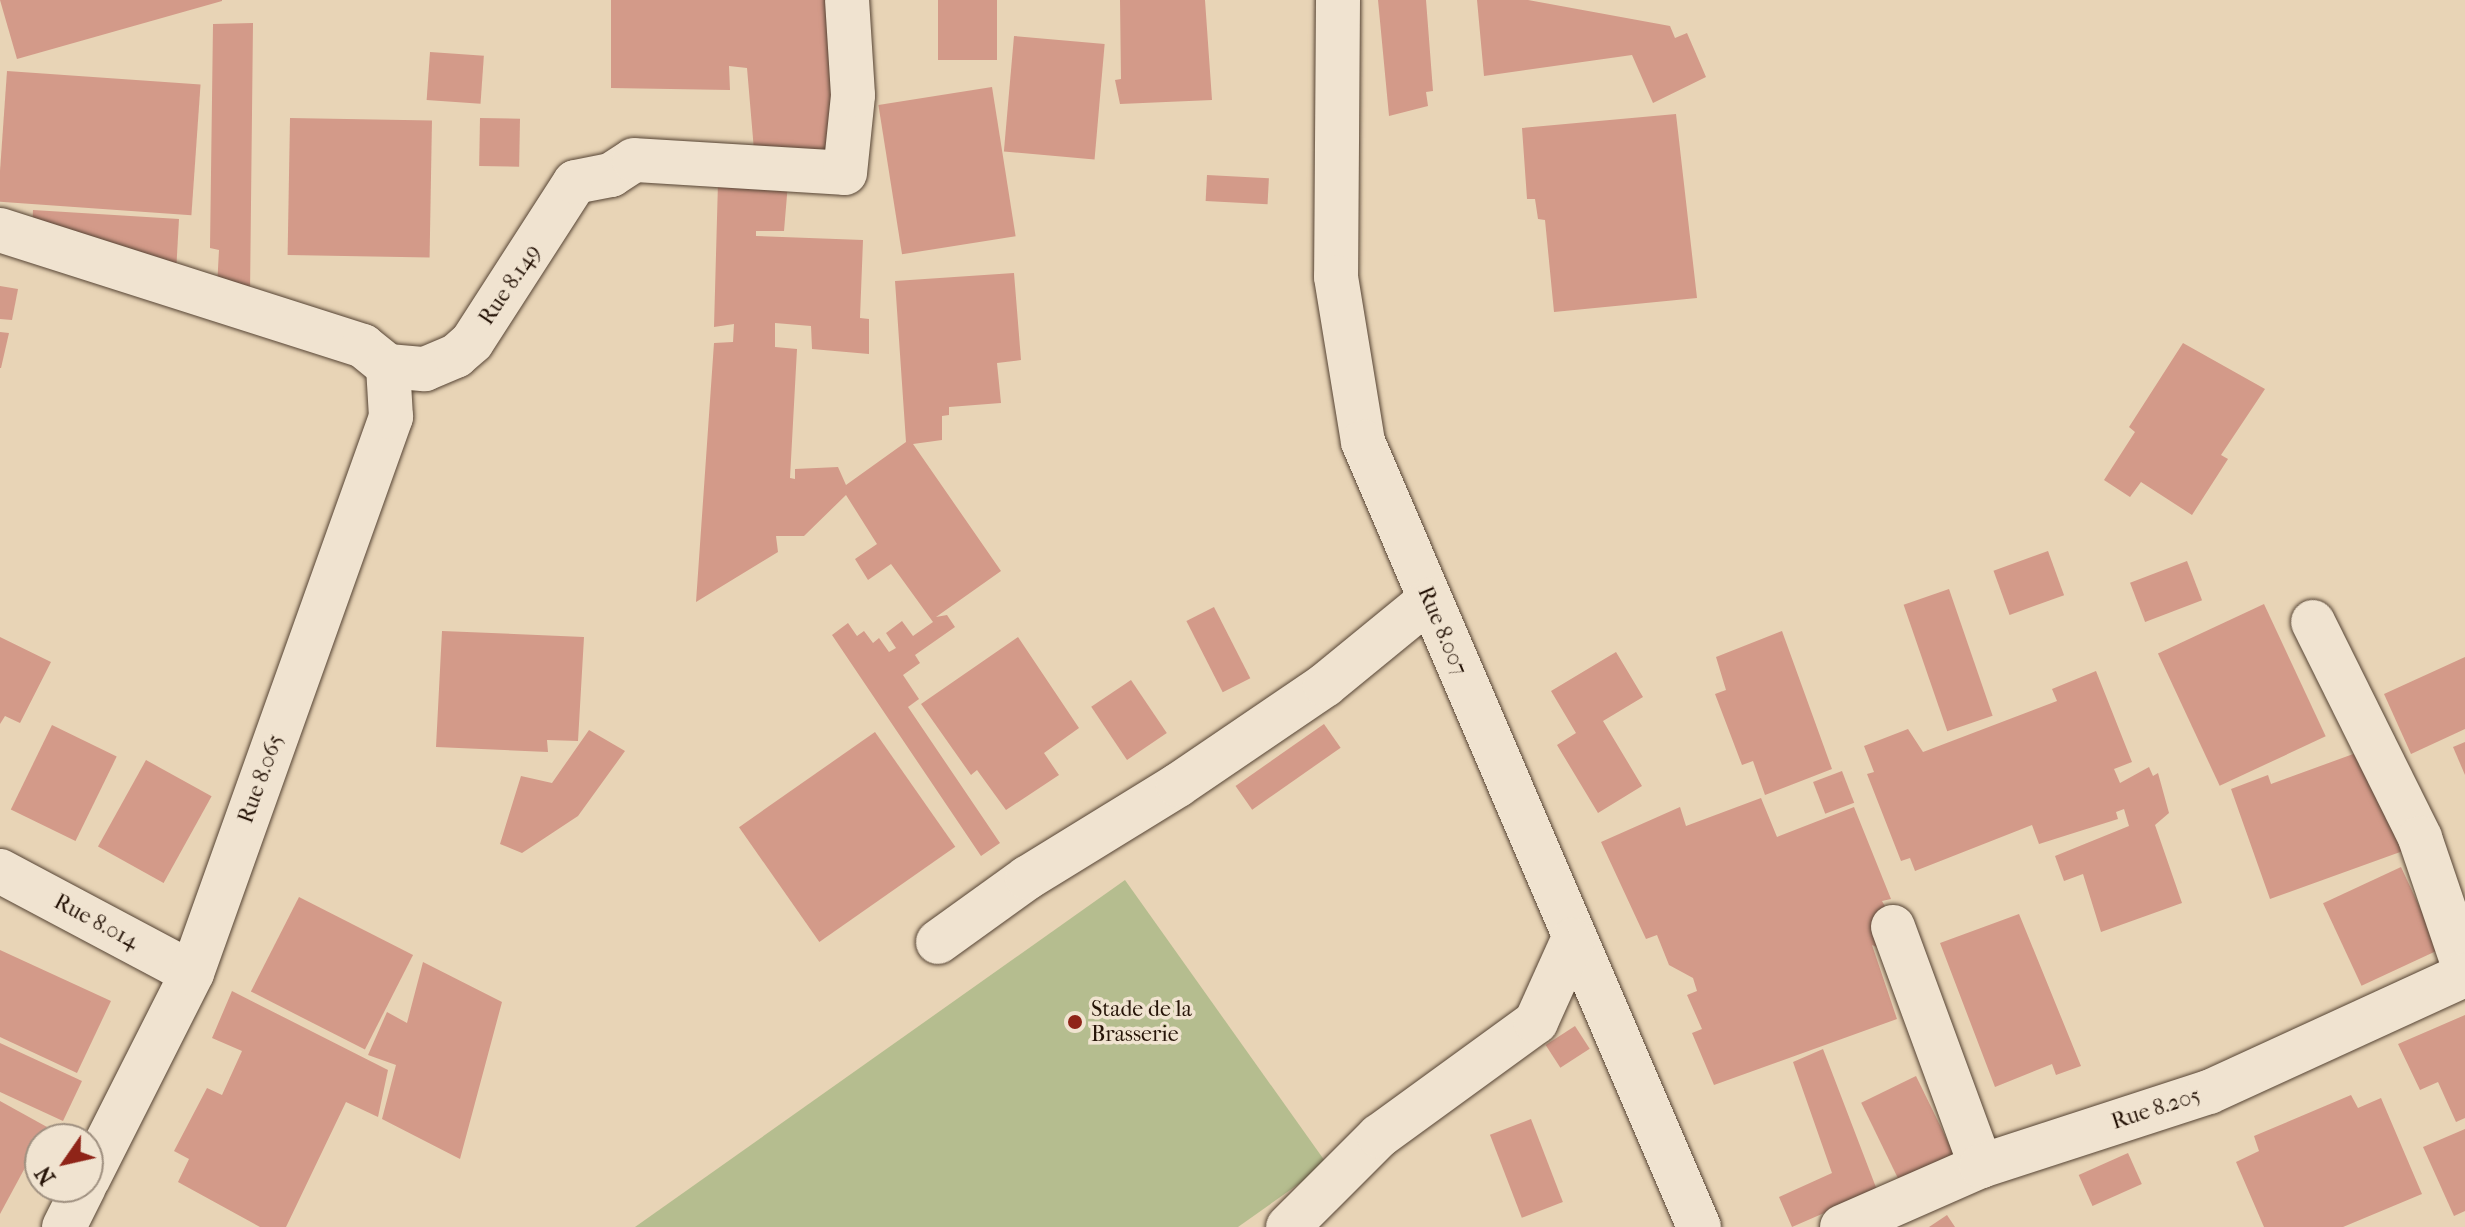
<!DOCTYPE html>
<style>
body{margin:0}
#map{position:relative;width:2465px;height:1227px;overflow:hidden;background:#e8d4b6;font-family:"IM FELL French Canon",serif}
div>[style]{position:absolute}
.green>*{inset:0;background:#b5bd8f}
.building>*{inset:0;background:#d39a89;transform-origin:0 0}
.roads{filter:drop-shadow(0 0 2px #564434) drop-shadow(0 0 2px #564434)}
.street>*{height:44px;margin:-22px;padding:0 22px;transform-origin:22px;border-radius:22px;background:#f0e3d0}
.dots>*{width:22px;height:22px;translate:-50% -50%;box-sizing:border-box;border:4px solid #f0e3d0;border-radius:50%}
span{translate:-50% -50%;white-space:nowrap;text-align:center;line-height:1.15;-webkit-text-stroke:7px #f0e3d0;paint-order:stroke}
.street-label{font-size:22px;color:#261408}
.poi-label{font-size:22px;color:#261408}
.left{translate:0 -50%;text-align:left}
.north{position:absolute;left:24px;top:1123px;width:80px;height:80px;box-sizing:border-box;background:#f0e3d0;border:2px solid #9f9080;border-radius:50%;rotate:236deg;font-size:22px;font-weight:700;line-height:32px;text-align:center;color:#261408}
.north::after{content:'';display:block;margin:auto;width:28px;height:36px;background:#8f2418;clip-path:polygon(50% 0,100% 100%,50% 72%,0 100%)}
</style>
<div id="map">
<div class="green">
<i style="clip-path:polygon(1125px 880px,1327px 1164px,1238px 1227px,635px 1227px)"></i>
</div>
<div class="building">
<i style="clip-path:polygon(0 0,222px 0,222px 1px,17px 59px)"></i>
<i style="clip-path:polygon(611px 0,829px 0,843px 151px,755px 162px,747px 68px,729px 66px,730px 90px,611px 88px)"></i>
<i style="left:938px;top:0;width:59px;height:60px"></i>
<i style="clip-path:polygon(1120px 0,1205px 0,1212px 100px,1120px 104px,1115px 80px,1121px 79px)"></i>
<i style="clip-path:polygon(1378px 0,1426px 0,1433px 91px,1426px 92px,1428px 106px,1389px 116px)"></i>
<i style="clip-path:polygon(1477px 0,1528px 0,1670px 26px,1675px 38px,1687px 33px,1706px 77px,1653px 103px,1632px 55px,1484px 76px)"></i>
<i style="clip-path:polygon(253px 23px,250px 295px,217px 287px,219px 250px,210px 248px,213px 24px)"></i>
<i style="left:1014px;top:36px;width:91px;height:116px;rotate:5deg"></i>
<i style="left:430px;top:52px;width:54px;height:48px;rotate:4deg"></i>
<i style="left:7px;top:71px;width:194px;height:131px;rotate:4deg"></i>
<i style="left:992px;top:87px;width:151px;height:115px;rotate:81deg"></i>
<i style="clip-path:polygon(1676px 114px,1697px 298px,1554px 312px,1545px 220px,1538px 219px,1535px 199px,1527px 199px,1522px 128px)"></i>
<i style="left:290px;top:118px;width:142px;height:137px;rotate:1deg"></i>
<i style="left:480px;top:118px;width:40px;height:48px;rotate:1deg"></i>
<i style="left:1207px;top:175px;width:62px;height:26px;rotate:3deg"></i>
<i style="clip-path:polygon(718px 182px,788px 183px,784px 231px,756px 231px,756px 236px,863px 240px,860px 318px,869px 319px,869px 354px,812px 349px,811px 326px,775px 323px,775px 347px,797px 349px,790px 478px,795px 479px,795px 469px,838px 467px,846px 485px,906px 442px,895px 281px,1014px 273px,1021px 360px,997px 363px,1001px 403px,949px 407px,949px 415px,942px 416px,942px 440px,913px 444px,1001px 571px,936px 617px,947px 615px,955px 627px,915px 655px,920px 663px,903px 675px,919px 699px,908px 707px,1000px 843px,981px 856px,832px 635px,848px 623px,857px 636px,864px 631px,873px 643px,879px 638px,889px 652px,896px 648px,886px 633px,902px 621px,913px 636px,933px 622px,891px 564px,868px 580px,855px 559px,877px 544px,846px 495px,804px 536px,776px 536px,778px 552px,696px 602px,714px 343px,733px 342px,734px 324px,714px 327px)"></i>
<i style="clip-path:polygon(33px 210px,179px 219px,176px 273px,32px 230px)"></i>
<i style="clip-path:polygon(0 286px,18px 289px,12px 320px,0 319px)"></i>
<i style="clip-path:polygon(0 332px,9px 333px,1px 368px,0 368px)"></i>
<i style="clip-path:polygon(2183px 343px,2265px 389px,2221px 455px,2228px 459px,2192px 515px,2141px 482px,2130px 497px,2104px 480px,2135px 432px,2129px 427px)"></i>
<i style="left:2048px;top:551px;width:47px;height:58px;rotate:70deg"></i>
<i style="left:2187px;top:561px;width:42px;height:61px;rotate:69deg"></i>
<i style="left:1949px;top:589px;width:134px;height:48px;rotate:71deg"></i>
<i style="left:2264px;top:604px;width:146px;height:117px;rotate:65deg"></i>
<i style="left:1214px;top:607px;width:80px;height:31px;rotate:63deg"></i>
<i style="clip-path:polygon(442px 631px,584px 637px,578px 741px,547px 740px,548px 752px,436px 747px)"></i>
<i style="clip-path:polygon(1782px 631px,1832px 769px,1765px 795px,1753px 761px,1742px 765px,1715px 694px,1726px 690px,1716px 657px)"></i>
<i style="clip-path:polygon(0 637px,51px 662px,20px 723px,5px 716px,0 724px)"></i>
<i style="clip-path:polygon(1018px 637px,1079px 728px,1044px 753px,1059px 775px,1006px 810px,977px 770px,971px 775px,921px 704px)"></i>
<i style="clip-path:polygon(1616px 652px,1643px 697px,1603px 721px,1642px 786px,1598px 813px,1557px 745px,1576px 733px,1551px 691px)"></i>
<i style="clip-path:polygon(2465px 657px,2465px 729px,2411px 754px,2384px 694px)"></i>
<i style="clip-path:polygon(2096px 671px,2132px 762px,2114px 769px,2120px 783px,2149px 767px,2153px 776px,2158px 773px,2169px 813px,2155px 825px,2182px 903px,2101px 932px,2083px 874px,2064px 881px,2055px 856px,2129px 826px,2124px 809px,2116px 812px,2118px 819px,2039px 844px,2032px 825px,1915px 871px,1910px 858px,1901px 861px,1867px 774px,1874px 772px,1864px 746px,1908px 729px,1923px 752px,2057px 701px,2052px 689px)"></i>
<i style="left:1131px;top:680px;width:64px;height:48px;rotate:56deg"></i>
<i style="left:1324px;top:724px;width:29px;height:108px;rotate:55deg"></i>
<i style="left:52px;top:725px;width:72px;height:94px;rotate:26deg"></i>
<i style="clip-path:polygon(589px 730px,625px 751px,578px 816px,522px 853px,500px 844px,521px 776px,552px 783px)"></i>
<i style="left:875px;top:732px;width:140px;height:166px;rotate:55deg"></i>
<i style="clip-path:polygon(2465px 742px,2465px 775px,2453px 747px)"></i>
<i style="clip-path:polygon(2356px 753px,2403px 851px,2270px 899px,2231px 789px,2268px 775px,2271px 784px)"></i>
<i style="left:146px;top:760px;width:75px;height:99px;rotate:29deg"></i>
<i style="left:1842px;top:771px;width:34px;height:31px;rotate:69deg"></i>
<i style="clip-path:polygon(1761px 798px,1777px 837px,1854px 807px,1891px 899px,1882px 901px,1893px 920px,1881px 949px,1872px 945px,1897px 1019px,1714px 1085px,1692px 1033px,1702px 1029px,1687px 995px,1697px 991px,1693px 978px,1669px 965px,1657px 935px,1646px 939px,1601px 842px,1680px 807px,1686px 826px)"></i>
<i style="left:2401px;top:867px;width:91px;height:86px;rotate:65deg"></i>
<i style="left:299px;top:897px;width:128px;height:106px;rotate:27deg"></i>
<i style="clip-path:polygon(2019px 914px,2081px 1066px,2056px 1075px,2052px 1064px,1995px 1087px,1940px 943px)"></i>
<i style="clip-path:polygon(0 950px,111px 1001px,77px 1073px,0 1037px)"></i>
<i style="clip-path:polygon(423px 962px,502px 1002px,460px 1159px,382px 1119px,396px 1065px,368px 1055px,387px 1012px,407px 1023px)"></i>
<i style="clip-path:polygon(232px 991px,388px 1070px,378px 1117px,346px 1102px,286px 1227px,260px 1227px,178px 1182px,189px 1159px,174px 1151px,207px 1088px,222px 1095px,242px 1051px,212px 1038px)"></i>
<i style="clip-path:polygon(2465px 1015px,2465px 1118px,2456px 1122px,2438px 1082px,2420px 1090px,2398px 1044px)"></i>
<i style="left:1575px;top:1026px;width:27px;height:35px;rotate:57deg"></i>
<i style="clip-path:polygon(0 1043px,82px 1081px,63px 1121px,0 1092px)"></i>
<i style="clip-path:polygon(1823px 1049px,1877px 1190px,1792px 1227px,1779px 1197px,1832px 1173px,1793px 1062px)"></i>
<i style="left:1916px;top:1076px;width:90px;height:61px;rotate:64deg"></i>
<i style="clip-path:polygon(2351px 1095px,2358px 1108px,2381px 1098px,2422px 1194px,2343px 1227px,2264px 1227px,2236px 1162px,2259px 1151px,2254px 1136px)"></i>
<i style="clip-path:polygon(0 1101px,47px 1127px,0 1214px)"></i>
<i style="left:1531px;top:1119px;width:89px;height:44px;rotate:69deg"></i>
<i style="clip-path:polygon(2465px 1129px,2465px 1211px,2454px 1216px,2423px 1147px)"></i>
<i style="left:2128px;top:1153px;width:34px;height:54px;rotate:66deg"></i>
<i style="clip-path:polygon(1947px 1215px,1955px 1227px,1929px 1227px)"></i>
</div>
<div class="roads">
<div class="street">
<i style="left:1338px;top:0;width:277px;rotate:90.4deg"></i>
<i style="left:1336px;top:277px;width:167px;rotate:80.7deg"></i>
<i style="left:1363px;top:442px;width:854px;rotate:66.83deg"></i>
<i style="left:0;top:230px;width:381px;rotate:17.7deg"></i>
<i style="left:363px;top:346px;width:32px;rotate:39deg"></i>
<i style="left:388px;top:366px;width:37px;rotate:5deg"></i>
<i style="left:425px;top:369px;width:34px;rotate:-23deg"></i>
<i style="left:456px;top:356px;width:21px;rotate:-41deg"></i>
<i style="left:472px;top:342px;width:190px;rotate:-57.2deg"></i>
<i style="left:575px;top:182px;width:37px;rotate:-11deg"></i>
<i style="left:611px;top:175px;width:27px;rotate:-33deg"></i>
<i style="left:634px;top:160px;width:211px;rotate:3.5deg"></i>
<i style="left:845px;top:173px;width:78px;rotate:-84.1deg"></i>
<i style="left:853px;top:95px;width:95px;rotate:-93.6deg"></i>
<i style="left:2313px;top:622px;width:241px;rotate:63.6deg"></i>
<i style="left:2420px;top:838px;width:139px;rotate:71.2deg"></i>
<i style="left:0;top:871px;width:217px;rotate:28deg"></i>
<i style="left:1893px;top:927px;width:255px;rotate:69.8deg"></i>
<i style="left:938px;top:942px;width:110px;rotate:-35.7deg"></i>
<i style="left:1027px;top:878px;width:177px;rotate:-31.6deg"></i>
<i style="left:1178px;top:785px;width:178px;rotate:-34.2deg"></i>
<i style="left:1325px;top:685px;width:134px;rotate:-39.3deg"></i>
<i style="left:88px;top:1179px;width:231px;rotate:-63.2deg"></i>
<i style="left:192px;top:973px;width:591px;rotate:-70.31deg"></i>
<i style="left:391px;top:417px;width:51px;rotate:-93.4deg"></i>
<i style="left:64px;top:1227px;width:45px;rotate:-63.4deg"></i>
<i style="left:1288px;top:1227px;width:129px;rotate:-45deg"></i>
<i style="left:1379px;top:1136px;width:194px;rotate:-36deg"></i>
<i style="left:1536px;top:1022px;width:90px;rotate:-65.7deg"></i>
<i style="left:1842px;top:1227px;width:152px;rotate:-23.7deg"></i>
<i style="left:1981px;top:1166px;width:240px;rotate:-18deg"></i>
<i style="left:2209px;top:1092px;width:281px;rotate:-24.6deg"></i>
</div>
</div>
<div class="dots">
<i style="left:1075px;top:1022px;background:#8f2418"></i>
</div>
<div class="street-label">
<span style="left:510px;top:285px;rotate:-56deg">Rue 8.149</span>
<span style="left:1442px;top:631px;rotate:67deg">Rue 8.007</span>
<span style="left:261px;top:779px;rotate:-70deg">Rue 8.065</span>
<span style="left:96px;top:922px;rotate:28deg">Rue 8.014</span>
<span style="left:2156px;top:1109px;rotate:-18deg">Rue 8.205</span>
</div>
<div class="poi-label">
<span class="left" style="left:1091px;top:1022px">Stade de la<br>Brasserie</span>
</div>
<div class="north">N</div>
</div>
